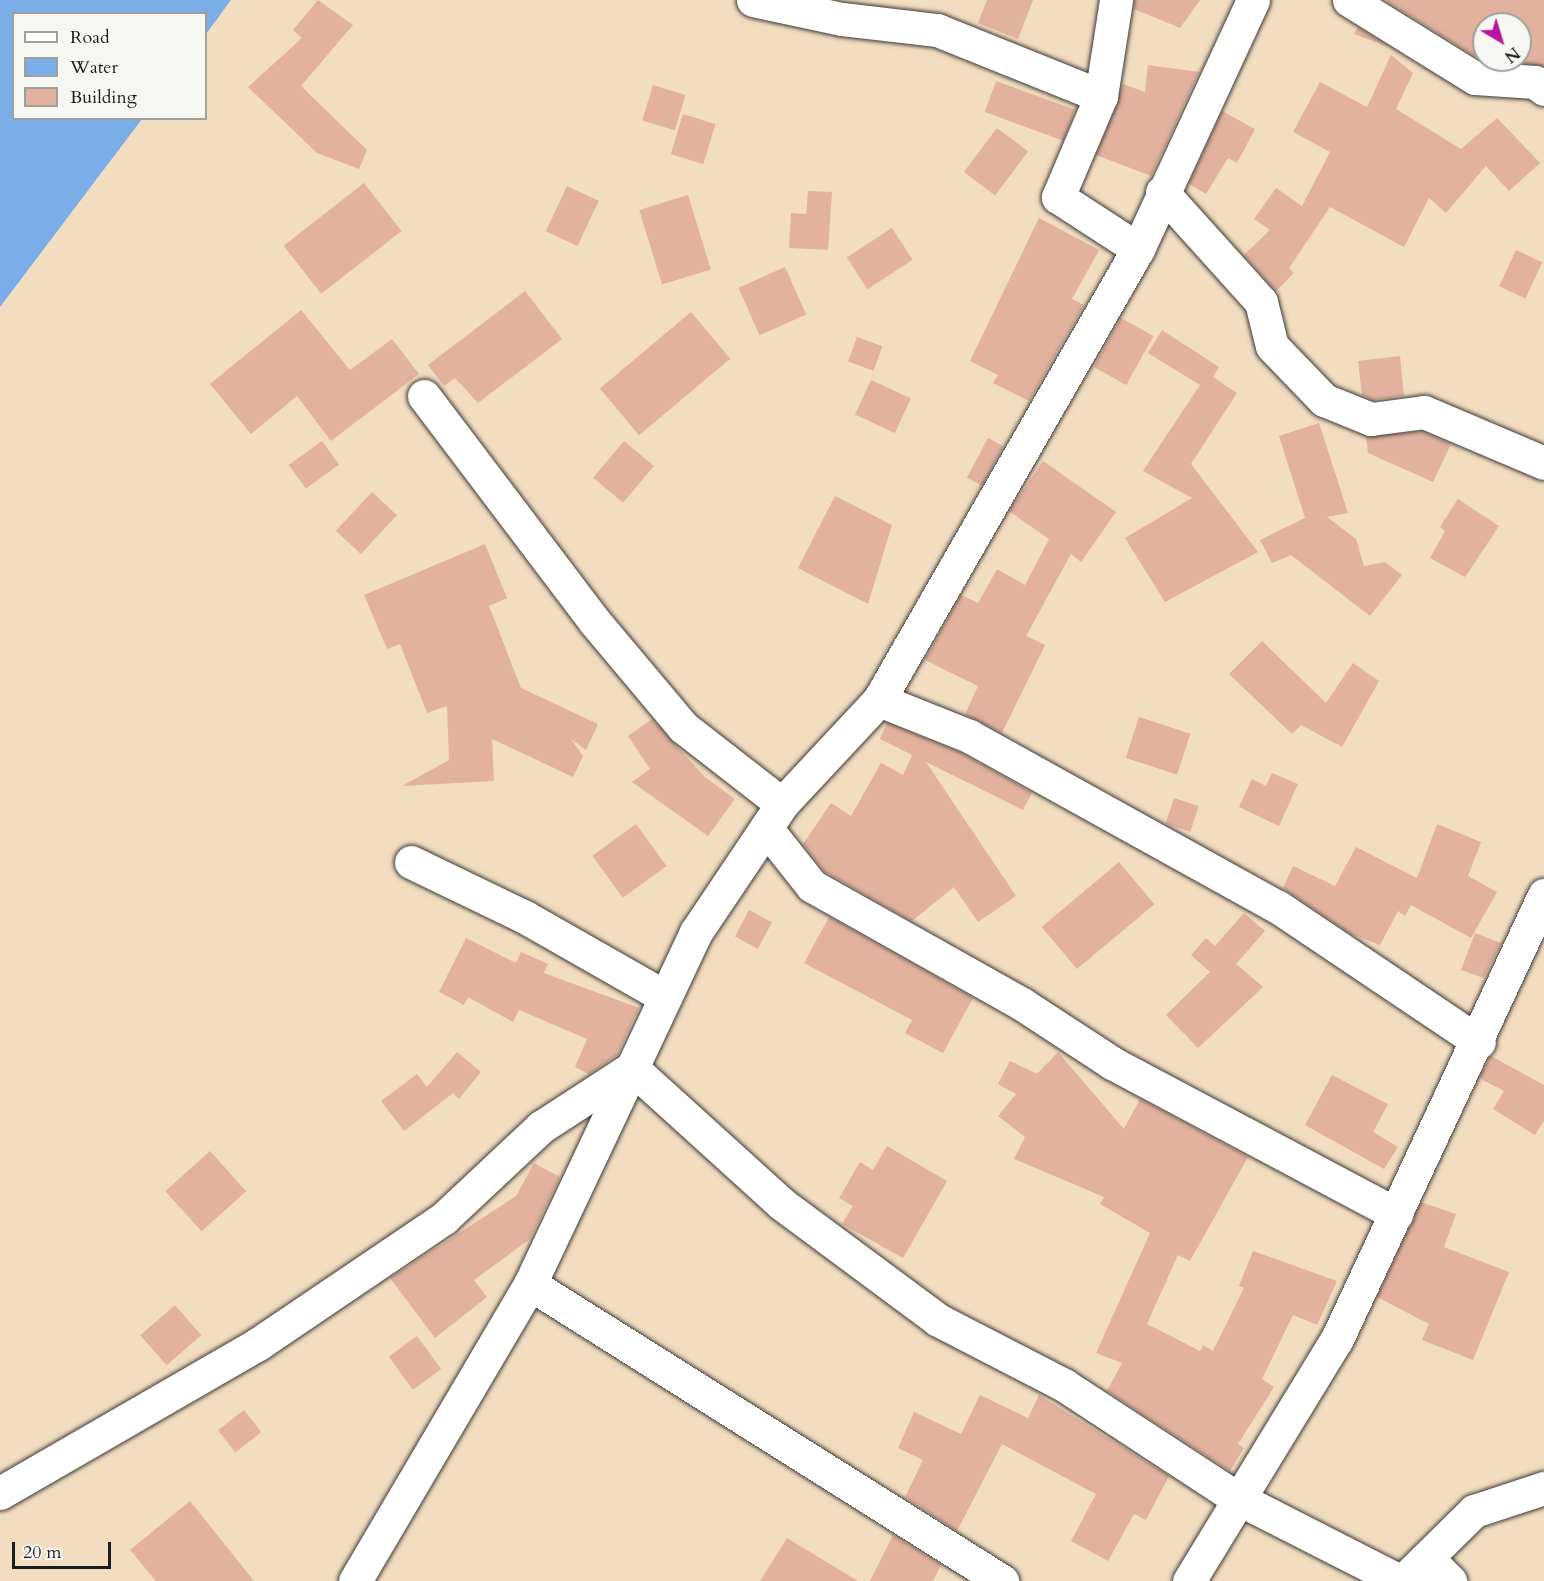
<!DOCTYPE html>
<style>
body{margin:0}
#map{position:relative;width:1544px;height:1581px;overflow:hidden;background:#f2ddc0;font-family:Cardo,serif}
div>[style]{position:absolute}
.water>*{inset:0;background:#7baee8}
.building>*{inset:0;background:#e2b29f;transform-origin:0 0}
.roads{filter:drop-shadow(0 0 2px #3c3935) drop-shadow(0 0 2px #3c3935)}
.minor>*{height:33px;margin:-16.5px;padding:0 16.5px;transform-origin:16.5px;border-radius:16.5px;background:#fff}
span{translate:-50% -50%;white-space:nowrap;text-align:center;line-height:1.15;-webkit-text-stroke:4.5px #f6f6f2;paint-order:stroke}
.legend{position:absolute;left:12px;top:12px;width:195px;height:108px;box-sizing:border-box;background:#f6f6f2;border:2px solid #9f9f9c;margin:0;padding:8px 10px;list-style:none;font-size:18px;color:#1c1c1c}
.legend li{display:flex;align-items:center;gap:12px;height:30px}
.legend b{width:30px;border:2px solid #9f9f9c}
.north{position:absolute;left:1472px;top:12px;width:60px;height:60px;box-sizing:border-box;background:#f6f6f2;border:2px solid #9f9f9c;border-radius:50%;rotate:142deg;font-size:16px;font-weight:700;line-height:24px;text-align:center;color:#1c1c1c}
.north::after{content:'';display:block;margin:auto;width:21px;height:27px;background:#b5179e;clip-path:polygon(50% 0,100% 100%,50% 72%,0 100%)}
.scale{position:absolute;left:12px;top:1542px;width:99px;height:27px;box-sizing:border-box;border:3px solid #1c1c1c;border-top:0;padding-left:8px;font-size:18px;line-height:21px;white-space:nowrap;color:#1c1c1c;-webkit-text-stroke:4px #f6f6f2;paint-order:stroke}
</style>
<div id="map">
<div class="water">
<i style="clip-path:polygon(0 0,231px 0,206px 34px,206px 14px,14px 14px,14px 118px,142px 119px,0 307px)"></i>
</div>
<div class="building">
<i style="clip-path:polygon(318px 0,353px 25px,301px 86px,367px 150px,359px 169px,317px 153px,248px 87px,302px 38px,293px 30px)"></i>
<i style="clip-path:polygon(987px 0,1033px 0,1018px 39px,978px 23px)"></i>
<i style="clip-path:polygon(1134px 0,1200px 0,1180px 28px,1134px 9px)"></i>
<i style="clip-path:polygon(1385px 0,1544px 0,1544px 66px,1487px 60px,1520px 60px,1520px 24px,1484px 24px,1481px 60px)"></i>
<i style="clip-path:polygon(1358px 27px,1389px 47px,1354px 34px)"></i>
<i style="clip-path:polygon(1391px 55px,1413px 73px,1396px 109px,1461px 149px,1497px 118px,1540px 163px,1509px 191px,1486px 166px,1446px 213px,1429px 198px,1404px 247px,1330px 207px,1289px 268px,1294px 273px,1276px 291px,1244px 255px,1270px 230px,1254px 219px,1276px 188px,1302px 206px,1330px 152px,1293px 132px,1320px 82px,1367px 107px)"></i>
<i style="clip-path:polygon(1148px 65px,1199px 72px,1151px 176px,1096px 155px,1123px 84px,1145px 92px)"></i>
<i style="left:996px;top:81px;width:84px;height:33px;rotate:20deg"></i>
<i style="left:653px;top:85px;width:34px;height:37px;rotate:17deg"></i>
<i style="clip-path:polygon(1222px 111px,1255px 129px,1237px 163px,1228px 158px,1206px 194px,1189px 184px)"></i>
<i style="left:683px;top:114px;width:34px;height:42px;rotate:17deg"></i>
<i style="left:997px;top:128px;width:39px;height:55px;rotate:37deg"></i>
<i style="left:364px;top:183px;width:61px;height:102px;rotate:52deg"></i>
<i style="left:567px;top:186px;width:35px;height:50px;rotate:25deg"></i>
<i style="clip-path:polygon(808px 191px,832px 192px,828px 250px,789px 248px,791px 213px,806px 214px)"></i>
<i style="left:688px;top:195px;width:78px;height:51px;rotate:73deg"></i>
<i style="clip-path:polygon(1039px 218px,1099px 250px,1072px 299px,1084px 305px,1029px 401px,993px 383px,998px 375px,970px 361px)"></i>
<i style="left:892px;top:228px;width:38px;height:54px;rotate:57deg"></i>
<i style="left:1516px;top:250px;width:29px;height:40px;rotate:25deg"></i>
<i style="left:785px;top:267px;width:52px;height:51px;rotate:66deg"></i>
<i style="clip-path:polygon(525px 291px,562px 339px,478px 403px,455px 378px,444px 386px,428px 365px)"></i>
<i style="clip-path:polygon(301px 310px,350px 370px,392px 339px,419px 374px,331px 441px,297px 396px,251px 434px,210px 384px)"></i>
<i style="left:691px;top:312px;width:61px;height:119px;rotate:50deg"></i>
<i style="left:1121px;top:318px;width:37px;height:56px;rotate:29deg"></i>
<i style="clip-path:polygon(1162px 330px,1219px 367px,1213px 377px,1237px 393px,1191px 464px,1258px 552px,1165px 602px,1125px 538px,1192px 498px,1143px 471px,1200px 385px,1148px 353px)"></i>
<i style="left:857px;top:337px;width:27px;height:26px;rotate:20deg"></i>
<i style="clip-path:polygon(1400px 356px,1404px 396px,1373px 400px,1362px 395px,1358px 361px)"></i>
<i style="left:871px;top:380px;width:44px;height:38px;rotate:25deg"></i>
<i style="clip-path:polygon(1319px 423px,1348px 513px,1327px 517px,1356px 539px,1364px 566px,1385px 562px,1402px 575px,1370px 616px,1291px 555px,1272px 563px,1260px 540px,1305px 518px,1279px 436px)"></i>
<i style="clip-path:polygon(1421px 431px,1451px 444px,1433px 482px,1368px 453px,1366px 437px)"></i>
<i style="left:988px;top:438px;width:17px;height:45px;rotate:28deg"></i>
<i style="left:322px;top:441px;width:29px;height:41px;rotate:54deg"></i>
<i style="left:624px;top:441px;width:39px;height:48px;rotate:40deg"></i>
<i style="clip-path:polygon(1043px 461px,1116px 512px,1081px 562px,1071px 554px,1026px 636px,1045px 645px,1002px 733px,965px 714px,978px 686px,925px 660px,961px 595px,978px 603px,997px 569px,1025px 585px,1049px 539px,1009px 511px)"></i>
<i style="left:372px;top:492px;width:34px;height:53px;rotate:43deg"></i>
<i style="clip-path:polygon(835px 496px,892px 525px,868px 604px,798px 568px)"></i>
<i style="clip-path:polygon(1458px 499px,1499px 526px,1465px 577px,1430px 558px,1445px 531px,1440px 527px)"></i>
<i style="clip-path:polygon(485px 544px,507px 598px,489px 606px,521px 688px,598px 724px,586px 750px,570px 738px,583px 756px,573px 777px,492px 739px,494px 781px,402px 786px,449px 760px,447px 706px,427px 713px,400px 644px,387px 649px,364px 595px)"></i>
<i style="clip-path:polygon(1262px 641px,1326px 703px,1353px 663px,1379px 681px,1342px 747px,1301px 725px,1292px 734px,1229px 674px)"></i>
<i style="left:1139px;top:717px;width:54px;height:43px;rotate:18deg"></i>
<i style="clip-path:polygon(652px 719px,705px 777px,735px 799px,708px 836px,632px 782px,650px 769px,628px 736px)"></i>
<i style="clip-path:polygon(887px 723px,961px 753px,1032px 793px,1023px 810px,926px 762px,1016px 896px,978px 922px,954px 887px,912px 921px,824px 871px,803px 844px,831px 803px,851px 816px,881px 763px,903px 775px,912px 755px,880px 739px)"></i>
<i style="clip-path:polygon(1272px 773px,1298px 784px,1279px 826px,1239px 807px,1252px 779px,1266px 786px)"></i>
<i style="left:1174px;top:798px;width:26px;height:27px;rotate:18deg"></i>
<i style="left:636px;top:824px;width:52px;height:54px;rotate:54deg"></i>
<i style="clip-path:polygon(1437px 824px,1481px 842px,1468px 876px,1497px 892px,1471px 938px,1411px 905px,1405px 916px,1398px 911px,1380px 945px,1351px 934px,1283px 888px,1293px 866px,1335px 886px,1356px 847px,1417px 878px)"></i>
<i style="left:1119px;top:862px;width:55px;height:101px;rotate:50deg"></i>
<i style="left:749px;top:910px;width:26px;height:30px;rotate:28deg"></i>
<i style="clip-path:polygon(1244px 913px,1265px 931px,1236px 964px,1263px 987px,1198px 1048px,1166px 1015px,1210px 972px,1191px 955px,1206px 938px,1215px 946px)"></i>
<i style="clip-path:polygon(829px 917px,973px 998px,943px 1053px,905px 1033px,912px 1020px,804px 963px)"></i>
<i style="clip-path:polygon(1475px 933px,1501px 943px,1484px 978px,1461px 970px)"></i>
<i style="clip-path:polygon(466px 938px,516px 963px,521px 952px,548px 964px,544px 973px,639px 1008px,617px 1055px,589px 1074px,575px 1067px,587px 1039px,519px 1010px,513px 1022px,468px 997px,464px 1005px,439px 992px)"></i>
<i style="clip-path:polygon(457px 1052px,481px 1072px,459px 1099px,453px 1093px,404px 1131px,381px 1101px,417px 1074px,427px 1087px)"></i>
<i style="clip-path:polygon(1058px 1052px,1124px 1129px,1140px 1099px,1248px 1157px,1190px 1261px,1178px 1255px,1147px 1324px,1200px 1351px,1203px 1345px,1213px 1351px,1244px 1288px,1239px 1286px,1253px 1251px,1337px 1281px,1317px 1325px,1293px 1315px,1262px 1379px,1274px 1387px,1238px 1444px,1244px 1448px,1230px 1471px,1107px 1391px,1122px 1363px,1096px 1353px,1150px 1233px,1100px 1204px,1104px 1197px,1014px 1159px,1025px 1137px,998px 1116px,1016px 1094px,998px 1084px,1010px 1061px,1037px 1074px)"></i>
<i style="clip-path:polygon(1491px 1056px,1544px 1085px,1544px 1121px,1535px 1135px,1493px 1109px,1504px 1091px,1479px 1078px)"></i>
<i style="clip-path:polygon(1332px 1075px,1388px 1104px,1373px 1132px,1398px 1147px,1384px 1169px,1305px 1125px)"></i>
<i style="clip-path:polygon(887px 1146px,947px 1181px,903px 1258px,842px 1224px,853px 1206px,839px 1198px,860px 1162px,873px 1170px)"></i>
<i style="left:210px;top:1151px;width:54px;height:60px;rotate:48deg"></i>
<i style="clip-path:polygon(534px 1163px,560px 1177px,530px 1239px,474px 1280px,487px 1297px,435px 1338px,390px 1278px,516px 1196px)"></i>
<i style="clip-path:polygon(1421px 1202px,1456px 1214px,1444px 1247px,1509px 1272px,1473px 1360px,1422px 1340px,1429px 1324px,1377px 1297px)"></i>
<i style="left:175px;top:1305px;width:40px;height:46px;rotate:49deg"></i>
<i style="left:417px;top:1336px;width:41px;height:35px;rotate:54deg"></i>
<i style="clip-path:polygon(980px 1395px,1028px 1418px,1039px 1395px,1169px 1476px,1146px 1520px,1134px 1514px,1108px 1561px,1071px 1541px,1096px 1494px,1002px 1444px,957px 1531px,905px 1497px,923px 1460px,898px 1448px,914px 1412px,961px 1434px)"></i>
<i style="left:244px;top:1410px;width:28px;height:33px;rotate:52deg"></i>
<i style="clip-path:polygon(190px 1501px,254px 1581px,156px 1581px,130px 1550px)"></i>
<i style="clip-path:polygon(893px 1535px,941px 1565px,933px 1581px,870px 1581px)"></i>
<i style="clip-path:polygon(787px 1538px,858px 1581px,760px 1581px)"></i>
</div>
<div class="roads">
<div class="minor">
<i style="left:753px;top:0;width:91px;rotate:12.1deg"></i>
<i style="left:842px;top:19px;width:96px;rotate:6.6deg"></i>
<i style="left:937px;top:30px;width:177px;rotate:21.9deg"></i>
<i style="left:1101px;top:96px;width:110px;rotate:113.1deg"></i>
<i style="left:1058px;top:197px;width:95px;rotate:33deg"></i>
<i style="left:1349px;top:0;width:148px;rotate:31.8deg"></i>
<i style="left:1475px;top:78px;width:60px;rotate:3.8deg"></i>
<i style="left:1535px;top:82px;width:11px;rotate:38deg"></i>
<i style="left:1101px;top:96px;width:97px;rotate:-81.1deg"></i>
<i style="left:1162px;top:192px;width:148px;rotate:48deg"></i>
<i style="left:1261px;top:302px;width:45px;rotate:76deg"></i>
<i style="left:1272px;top:346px;width:75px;rotate:46.1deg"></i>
<i style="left:1324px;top:400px;width:51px;rotate:22deg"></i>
<i style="left:1371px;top:419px;width:53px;rotate:-7.5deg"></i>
<i style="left:1424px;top:412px;width:130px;rotate:23deg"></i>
<i style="left:424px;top:396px;width:283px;rotate:52.9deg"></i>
<i style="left:595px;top:622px;width:137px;rotate:50deg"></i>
<i style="left:683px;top:727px;width:125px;rotate:37.9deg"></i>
<i style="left:879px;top:700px;width:97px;rotate:21.8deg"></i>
<i style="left:969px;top:736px;width:353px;rotate:29deg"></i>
<i style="left:1278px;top:907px;width:242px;rotate:33.9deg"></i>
<i style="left:766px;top:828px;width:74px;rotate:51.6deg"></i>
<i style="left:812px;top:886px;width:241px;rotate:29.3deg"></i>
<i style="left:1022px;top:1004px;width:108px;rotate:33.2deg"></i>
<i style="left:1112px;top:1063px;width:322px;rotate:28deg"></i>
<i style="left:411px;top:862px;width:127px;rotate:25.8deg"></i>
<i style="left:525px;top:917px;width:161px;rotate:29.7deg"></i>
<i style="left:530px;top:1284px;width:558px;rotate:32.18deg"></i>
<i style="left:0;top:1493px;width:298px;rotate:-30deg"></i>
<i style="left:258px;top:1344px;width:225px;rotate:-34.1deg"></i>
<i style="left:444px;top:1218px;width:133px;rotate:-43.2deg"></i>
<i style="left:541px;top:1127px;width:108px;rotate:-33deg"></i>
<i style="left:632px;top:1068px;width:150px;rotate:-64.8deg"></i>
<i style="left:696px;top:932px;width:154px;rotate:-56.1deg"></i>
<i style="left:782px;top:804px;width:142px;rotate:-47deg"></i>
<i style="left:879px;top:700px;width:520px;rotate:-60.13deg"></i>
<i style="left:1138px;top:249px;width:274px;rotate:-65.2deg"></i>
<i style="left:1427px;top:1558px;width:33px;rotate:45deg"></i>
<i style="left:355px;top:1581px;width:345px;rotate:-59.5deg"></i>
<i style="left:530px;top:1284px;width:239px;rotate:-64.7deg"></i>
<i style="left:632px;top:1068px;width:202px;rotate:42.2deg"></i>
<i style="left:782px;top:1204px;width:194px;rotate:36.6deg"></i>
<i style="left:938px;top:1320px;width:142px;rotate:27.3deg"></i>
<i style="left:1064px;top:1385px;width:207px;rotate:33.2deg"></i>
<i style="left:1237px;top:1498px;width:183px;rotate:27deg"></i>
<i style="left:1189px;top:1581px;width:284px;rotate:-58.6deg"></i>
<i style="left:1337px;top:1339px;width:490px;rotate:-65deg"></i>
<i style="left:1403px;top:1581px;width:100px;rotate:-44.6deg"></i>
<i style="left:1474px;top:1511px;width:74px;rotate:-18.2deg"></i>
</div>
</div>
<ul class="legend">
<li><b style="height:8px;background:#fff"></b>Road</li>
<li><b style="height:16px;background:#7baee8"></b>Water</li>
<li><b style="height:16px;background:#e2b29f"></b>Building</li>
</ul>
<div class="north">N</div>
<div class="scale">20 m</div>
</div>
